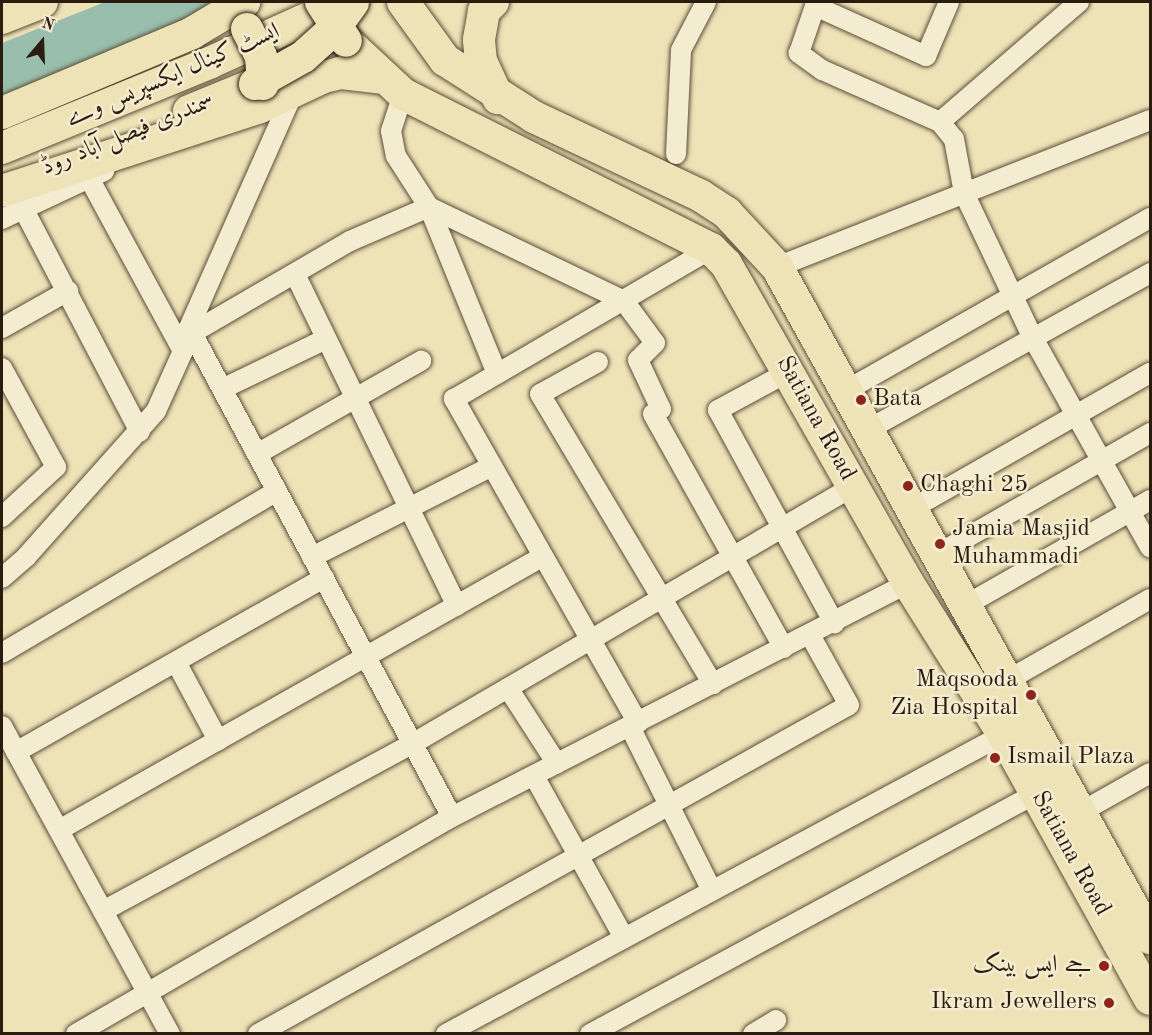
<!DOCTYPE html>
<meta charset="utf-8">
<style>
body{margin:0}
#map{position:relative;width:1152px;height:1035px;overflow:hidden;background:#eee2b7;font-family:"Old Standard TT",Amiri,serif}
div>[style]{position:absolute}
.water>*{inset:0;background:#99bead}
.roads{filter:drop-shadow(0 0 2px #5b4e38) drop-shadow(0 0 2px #5b4e38)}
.street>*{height:20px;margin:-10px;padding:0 10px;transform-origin:10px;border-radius:10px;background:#f4ecd0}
.primary>*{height:32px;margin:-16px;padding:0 16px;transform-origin:16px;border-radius:16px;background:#eee2b7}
.bridges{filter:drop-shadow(0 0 2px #2a1c0e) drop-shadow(0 0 2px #2a1c0e)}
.primary-bridge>*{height:32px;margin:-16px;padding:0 16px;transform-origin:16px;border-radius:16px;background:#eee2b7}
.dots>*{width:16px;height:16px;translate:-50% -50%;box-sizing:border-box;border:3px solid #f4ecd0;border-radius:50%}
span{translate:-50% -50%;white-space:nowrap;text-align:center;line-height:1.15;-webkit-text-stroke:5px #f4ecd0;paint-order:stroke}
.street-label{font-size:24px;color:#2a1c0e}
.poi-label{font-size:24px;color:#2a1c0e}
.left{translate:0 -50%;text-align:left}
.right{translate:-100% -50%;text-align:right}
.frame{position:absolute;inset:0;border:3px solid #2a1c0e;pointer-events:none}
.north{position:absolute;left:12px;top:12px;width:60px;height:60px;-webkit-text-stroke:4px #f4ecd0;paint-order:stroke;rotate:19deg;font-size:16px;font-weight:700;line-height:24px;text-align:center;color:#2a1c0e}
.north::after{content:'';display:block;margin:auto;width:21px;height:27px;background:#2a1c0e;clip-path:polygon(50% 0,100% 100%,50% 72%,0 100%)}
</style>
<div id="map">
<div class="water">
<i style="clip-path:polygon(105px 2px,232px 2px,2px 99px,2px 43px)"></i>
</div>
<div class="roads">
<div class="street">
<i style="left:1079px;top:2px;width:184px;rotate:139.2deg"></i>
<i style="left:940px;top:122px;width:22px;rotate:51deg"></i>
<i style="left:954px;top:139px;width:55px;rotate:79.5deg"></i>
<i style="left:964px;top:193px;width:161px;rotate:64.6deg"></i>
<i style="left:1033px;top:338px;width:240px;rotate:60.8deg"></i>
<i style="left:293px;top:93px;width:264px;rotate:113.9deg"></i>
<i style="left:186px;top:334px;width:6px;rotate:-9deg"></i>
<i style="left:192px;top:333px;width:549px;rotate:61.76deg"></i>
<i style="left:403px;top:94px;width:39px;rotate:108deg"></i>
<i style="left:391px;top:131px;width:25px;rotate:79deg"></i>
<i style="left:396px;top:156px;width:61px;rotate:57.1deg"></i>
<i style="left:429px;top:207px;width:180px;rotate:67.8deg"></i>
<i style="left:940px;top:122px;width:129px;rotate:-156.2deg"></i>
<i style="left:822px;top:70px;width:29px;rotate:-144deg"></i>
<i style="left:799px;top:53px;width:50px;rotate:-71.2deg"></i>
<i style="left:815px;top:6px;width:122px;rotate:24.2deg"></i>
<i style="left:926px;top:56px;width:59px;rotate:-66.9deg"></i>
<i style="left:676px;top:154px;width:104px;rotate:-87.2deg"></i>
<i style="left:681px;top:50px;width:54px;rotate:-62.5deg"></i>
<i style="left:89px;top:178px;width:197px;rotate:61.5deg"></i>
<i style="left:24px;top:210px;width:250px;rotate:62.4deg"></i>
<i style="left:2px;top:219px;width:113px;rotate:-25.2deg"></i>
<i style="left:777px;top:267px;width:401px;rotate:-21.5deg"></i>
<i style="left:295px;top:274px;width:369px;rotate:64deg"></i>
<i style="left:2px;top:328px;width:76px;rotate:-29.3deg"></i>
<i style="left:192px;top:333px;width:183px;rotate:-30.2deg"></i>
<i style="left:350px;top:241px;width:86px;rotate:-23.3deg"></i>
<i style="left:429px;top:207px;width:216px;rotate:25.7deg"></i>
<i style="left:624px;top:301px;width:52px;rotate:53.6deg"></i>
<i style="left:655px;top:343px;width:24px;rotate:135deg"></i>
<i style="left:638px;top:360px;width:54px;rotate:64.9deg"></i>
<i style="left:661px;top:409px;width:9px;rotate:148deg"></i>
<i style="left:653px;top:414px;width:268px;rotate:60.8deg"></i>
<i style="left:598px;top:362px;width:66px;rotate:151.1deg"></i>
<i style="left:540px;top:394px;width:338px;rotate:59.2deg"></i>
<i style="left:2px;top:368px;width:113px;rotate:61.4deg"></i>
<i style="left:56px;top:467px;width:74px;rotate:137.2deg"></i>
<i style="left:790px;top:371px;width:82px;rotate:151.6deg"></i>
<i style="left:718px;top:410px;width:243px;rotate:61.4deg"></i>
<i style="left:222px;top:389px;width:115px;rotate:-25.7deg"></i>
<i style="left:847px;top:390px;width:348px;rotate:-29.6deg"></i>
<i style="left:869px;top:429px;width:321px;rotate:-29deg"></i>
<i style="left:257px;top:454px;width:189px;rotate:-29.6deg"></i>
<i style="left:913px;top:508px;width:273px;rotate:-29.7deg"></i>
<i style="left:938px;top:554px;width:244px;rotate:-29.7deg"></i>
<i style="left:312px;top:557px;width:199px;rotate:-26.8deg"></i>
<i style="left:2px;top:578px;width:32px;rotate:-41deg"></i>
<i style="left:26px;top:557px;width:195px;rotate:-48.3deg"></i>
<i style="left:156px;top:411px;width:66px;rotate:-65.8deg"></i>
<i style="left:183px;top:351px;width:17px;rotate:-80deg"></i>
<i style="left:966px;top:605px;width:212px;rotate:-29.7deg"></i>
<i style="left:2px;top:653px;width:319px;rotate:-30.5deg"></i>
<i style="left:176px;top:662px;width:89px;rotate:61.7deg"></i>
<i style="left:1008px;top:680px;width:163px;rotate:-29.7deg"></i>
<i style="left:508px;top:688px;width:90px;rotate:57.2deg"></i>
<i style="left:638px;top:723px;width:373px;rotate:-119.6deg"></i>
<i style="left:454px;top:399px;width:298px;rotate:-30.3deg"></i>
<i style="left:2px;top:726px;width:351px;rotate:61.4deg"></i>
<i style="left:630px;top:727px;width:183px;rotate:63.4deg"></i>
<i style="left:16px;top:752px;width:354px;rotate:-29.5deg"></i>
<i style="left:534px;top:776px;width:185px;rotate:60.9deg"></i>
<i style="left:1081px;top:812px;width:79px;rotate:-29.5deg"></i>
<i style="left:59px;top:830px;width:555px;rotate:-29.48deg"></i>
<i style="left:103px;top:911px;width:351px;rotate:-28.4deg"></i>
<i style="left:412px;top:744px;width:510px;rotate:-30.29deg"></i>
<i style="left:76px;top:1034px;width:434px;rotate:-30deg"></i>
<i style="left:452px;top:817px;width:513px;rotate:-27.16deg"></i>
<i style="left:258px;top:1034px;width:676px;rotate:-29.1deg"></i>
<i style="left:849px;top:705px;width:80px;rotate:-119.1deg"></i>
<i style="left:446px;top:1034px;width:634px;rotate:-28.26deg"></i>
<i style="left:590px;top:1034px;width:508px;rotate:-28.33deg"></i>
<i style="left:753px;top:1034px;width:27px;rotate:-31deg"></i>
</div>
<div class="primary">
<i style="left:403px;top:2px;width:72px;rotate:54.1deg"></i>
<i style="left:445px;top:60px;width:106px;rotate:32.6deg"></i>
<i style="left:534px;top:117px;width:185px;rotate:25.3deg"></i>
<i style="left:701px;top:196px;width:31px;rotate:33deg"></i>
<i style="left:727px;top:213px;width:74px;rotate:47.2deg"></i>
<i style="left:777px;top:267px;width:768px;rotate:60.93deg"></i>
<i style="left:493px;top:2px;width:13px;rotate:135deg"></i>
<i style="left:484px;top:11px;width:29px;rotate:100deg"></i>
<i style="left:479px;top:40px;width:21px;rotate:85deg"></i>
<i style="left:481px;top:61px;width:41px;rotate:65.3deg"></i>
<i style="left:2px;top:18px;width:43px;rotate:-21.8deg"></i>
<i style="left:347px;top:42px;width:76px;rotate:42.9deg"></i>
<i style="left:403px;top:94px;width:345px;rotate:26.7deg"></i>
<i style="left:711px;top:249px;width:21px;rotate:45deg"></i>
<i style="left:726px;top:264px;width:367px;rotate:60.3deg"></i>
<i style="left:908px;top:583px;width:178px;rotate:57.8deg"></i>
<i style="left:1003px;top:734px;width:303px;rotate:61deg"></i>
<i style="left:189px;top:111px;width:71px;rotate:-22.2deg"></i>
<i style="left:2px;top:113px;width:206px;rotate:-22.8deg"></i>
<i style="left:192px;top:33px;width:61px;rotate:-30.8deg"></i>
<i style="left:2px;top:148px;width:224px;rotate:-22.3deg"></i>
<i style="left:209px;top:63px;width:148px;rotate:-24.3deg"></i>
<i style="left:2px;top:191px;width:271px;rotate:-18deg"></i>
<i style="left:260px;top:107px;width:71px;rotate:-25.1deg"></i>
<i style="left:324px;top:77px;width:16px;rotate:-14deg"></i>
<i style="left:340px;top:73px;width:44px;rotate:6.5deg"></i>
</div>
</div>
<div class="bridges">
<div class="primary-bridge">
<i style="left:321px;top:2px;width:46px;rotate:57.3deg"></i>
<i style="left:247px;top:29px;width:30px;rotate:63deg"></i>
<i style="left:261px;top:56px;width:28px;rotate:86deg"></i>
<i style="left:255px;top:84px;width:55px;rotate:-29.4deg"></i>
<i style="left:303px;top:57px;width:40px;rotate:-42deg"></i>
<i style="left:333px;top:30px;width:34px;rotate:-54deg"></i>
</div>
</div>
<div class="dots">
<i style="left:861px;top:400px;background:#8f2418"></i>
<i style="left:908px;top:486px;background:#8f2418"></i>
<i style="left:940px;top:544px;background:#8f2418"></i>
<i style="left:1031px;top:695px;background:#8f2418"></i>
<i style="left:995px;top:758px;background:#8f2418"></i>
<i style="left:1104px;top:966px;background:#8f2418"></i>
<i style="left:1109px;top:1003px;background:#8f2418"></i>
</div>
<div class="street-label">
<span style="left:173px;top:76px;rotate:-23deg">ایسٹ کینال ایکسپریس وے</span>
<span style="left:128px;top:135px;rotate:-22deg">سمندری فیصل آباد روڈ</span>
<span style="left:815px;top:419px;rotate:61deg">Satiana Road</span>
<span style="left:1070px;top:854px;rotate:61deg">Satiana Road</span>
</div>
<div class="poi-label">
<span class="left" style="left:873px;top:400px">Bata</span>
<span class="left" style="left:920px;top:486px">Chaghi 25</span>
<span class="left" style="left:952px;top:544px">Jamia Masjid<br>Muhammadi</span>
<span class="right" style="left:1018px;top:695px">Maqsooda<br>Zia Hospital</span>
<span class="left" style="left:1007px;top:758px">Ismail Plaza</span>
<span class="right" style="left:1092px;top:966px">جے ایس بینک</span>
<span class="right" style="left:1097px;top:1003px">Ikram Jewellers</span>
</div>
<div class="frame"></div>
<div class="north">N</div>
</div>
